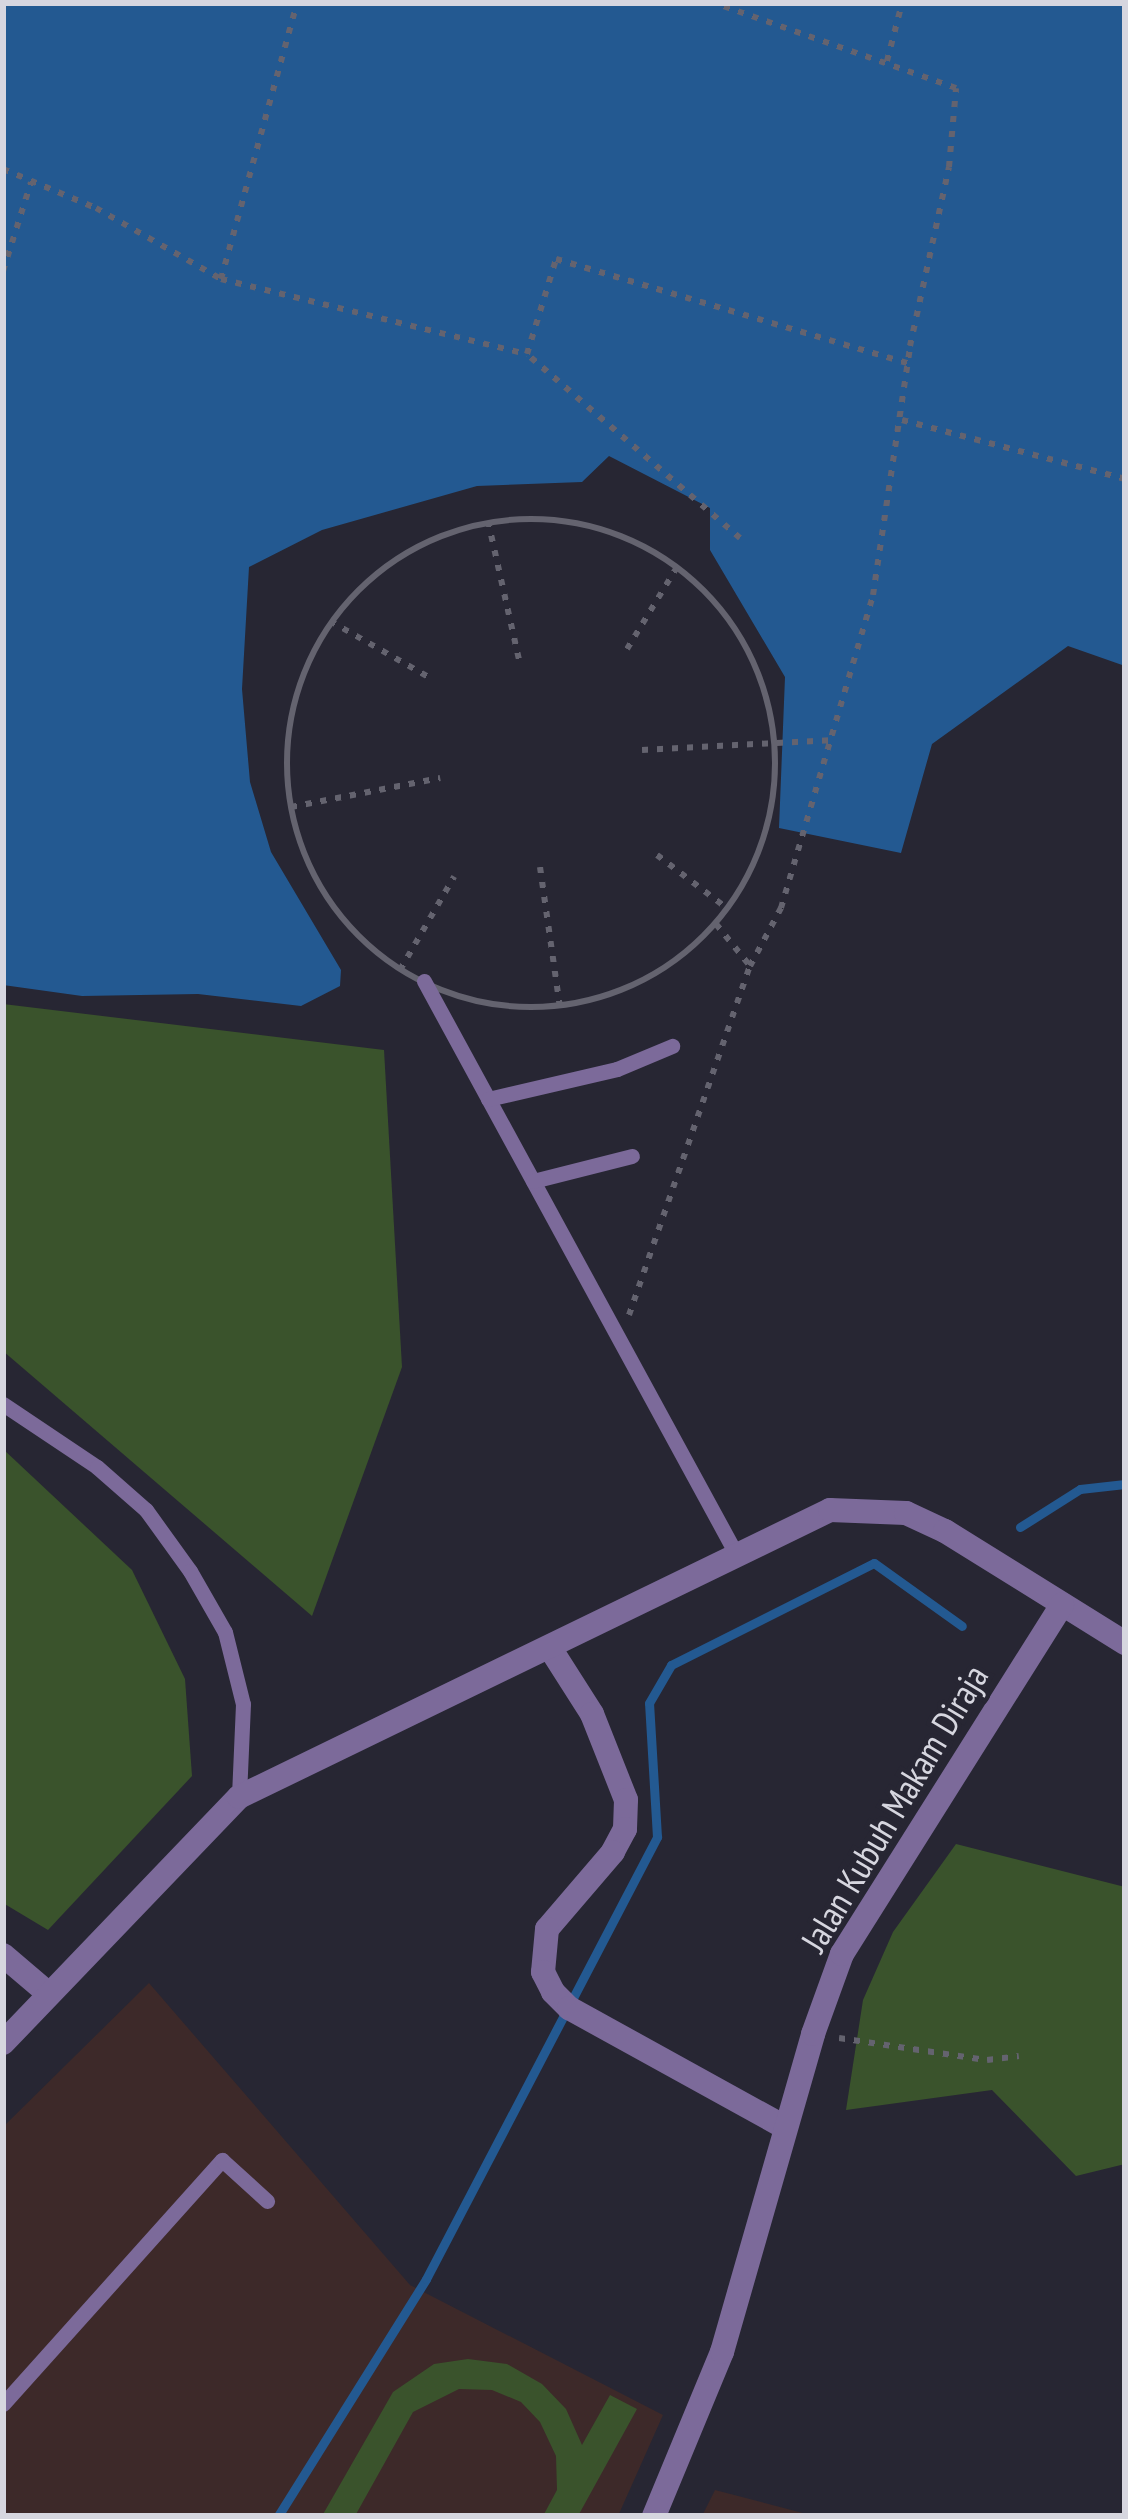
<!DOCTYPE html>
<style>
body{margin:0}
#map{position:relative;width:1128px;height:2519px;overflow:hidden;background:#272633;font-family:"PT Sans Narrow",sans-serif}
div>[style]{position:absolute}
.education>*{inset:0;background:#3d2929}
.green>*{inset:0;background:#3a532c}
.water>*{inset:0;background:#235991}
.stream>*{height:9px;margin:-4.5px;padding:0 4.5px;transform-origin:4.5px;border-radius:4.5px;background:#235991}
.path>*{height:6px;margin-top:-3px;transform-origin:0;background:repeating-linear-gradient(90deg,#64636f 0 6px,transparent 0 15px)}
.path>.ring{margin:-3px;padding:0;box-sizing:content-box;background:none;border:6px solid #64636f;border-radius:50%}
.lane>*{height:15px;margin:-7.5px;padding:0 7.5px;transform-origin:7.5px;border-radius:7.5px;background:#7c6a9a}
.street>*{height:24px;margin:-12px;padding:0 12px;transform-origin:12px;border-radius:12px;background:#7c6a9a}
span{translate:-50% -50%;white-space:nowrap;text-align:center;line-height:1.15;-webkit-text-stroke:9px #272633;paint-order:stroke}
.street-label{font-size:36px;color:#d6d6df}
.frame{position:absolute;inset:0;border:6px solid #d6d6df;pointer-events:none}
</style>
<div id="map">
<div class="education">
<i style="clip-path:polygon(149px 1983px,410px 2285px,663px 2415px,618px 2516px,3px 2516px,3px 2127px)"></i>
<i style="clip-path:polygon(715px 2490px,814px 2516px,702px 2516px)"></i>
</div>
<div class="green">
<i style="clip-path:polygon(3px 1004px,384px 1050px,402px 1367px,312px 1616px,3px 1351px)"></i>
<i style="clip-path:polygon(3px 1449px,132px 1570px,185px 1679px,192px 1776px,48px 1930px,3px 1903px)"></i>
<i style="clip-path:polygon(956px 1844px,1125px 1887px,1125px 2164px,1076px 2176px,992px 2090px,846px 2110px,863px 2000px,893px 1932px)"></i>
<i style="clip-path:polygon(468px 2359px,507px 2364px,542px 2384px,566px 2409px,582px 2445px,610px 2395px,637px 2409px,578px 2516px,543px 2516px,557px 2490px,556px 2456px,540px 2422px,521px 2402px,492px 2390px,459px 2389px,413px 2412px,355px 2516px,322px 2516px,393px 2392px,434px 2364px)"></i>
</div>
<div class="water">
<i style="clip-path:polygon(3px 3px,1125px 3px,1125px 666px,1068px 646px,932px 744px,901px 853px,779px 828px,785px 677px,710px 550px,710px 508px,609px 456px,582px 482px,477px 486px,322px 530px,249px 567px,242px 689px,250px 782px,271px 852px,341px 970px,340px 986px,301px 1006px,198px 994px,82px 996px,3px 985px)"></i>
</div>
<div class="stream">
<i style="left:1020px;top:1527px;width:71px;rotate:-32.3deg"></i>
<i style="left:1080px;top:1489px;width:45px;rotate:-6.3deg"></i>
<i style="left:278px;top:2516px;width:279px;rotate:-58deg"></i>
<i style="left:426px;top:2279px;width:499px;rotate:-62.4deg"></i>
<i style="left:657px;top:1837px;width:134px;rotate:-93.4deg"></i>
<i style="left:649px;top:1703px;width:44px;rotate:-59.9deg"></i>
<i style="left:671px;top:1665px;width:227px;rotate:-26.7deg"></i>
<i style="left:874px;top:1563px;width:108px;rotate:35.6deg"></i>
</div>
<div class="path">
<i style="left:887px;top:61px;width:60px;rotate:-75.5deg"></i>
<i style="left:3px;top:169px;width:101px;rotate:22.8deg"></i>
<i style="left:96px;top:208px;width:144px;rotate:29.6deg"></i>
<i style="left:221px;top:279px;width:315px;rotate:13.8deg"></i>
<i style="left:3px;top:271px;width:93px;rotate:-72.5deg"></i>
<i style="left:221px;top:279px;width:286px;rotate:-74.6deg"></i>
<i style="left:902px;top:420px;width:231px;rotate:14.8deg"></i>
<i class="ring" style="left:287px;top:519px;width:482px;height:482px"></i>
<i style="left:488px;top:521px;width:147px;rotate:77.4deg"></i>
<i style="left:740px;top:538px;width:281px;rotate:-139.2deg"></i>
<i style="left:527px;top:354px;width:99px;rotate:-73deg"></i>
<i style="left:556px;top:259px;width:370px;rotate:16.5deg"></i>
<i style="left:330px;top:621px;width:112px;rotate:29.6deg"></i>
<i style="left:627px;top:649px;width:96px;rotate:-58.6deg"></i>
<i style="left:642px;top:750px;width:188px;rotate:-3deg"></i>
<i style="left:291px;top:807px;width:152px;rotate:-11deg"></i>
<i style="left:657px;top:855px;width:89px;rotate:37.3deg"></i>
<i style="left:540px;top:867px;width:141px;rotate:81.9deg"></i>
<i style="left:716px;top:924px;width:54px;rotate:51deg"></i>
<i style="left:400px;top:970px;width:108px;rotate:-59.9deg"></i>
<i style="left:629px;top:1315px;width:369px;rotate:-70.9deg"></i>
<i style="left:750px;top:966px;width:66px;rotate:-61.9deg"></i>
<i style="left:781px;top:908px;width:326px;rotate:-73.6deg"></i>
<i style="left:873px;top:595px;width:252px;rotate:-81.5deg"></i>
<i style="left:910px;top:346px;width:183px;rotate:-77.7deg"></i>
<i style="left:949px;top:167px;width:79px;rotate:-84.9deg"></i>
<i style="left:956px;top:88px;width:256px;rotate:-160.6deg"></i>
<i style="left:839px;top:2038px;width:150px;rotate:8.5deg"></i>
<i style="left:987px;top:2060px;width:32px;rotate:-7deg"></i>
</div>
<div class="lane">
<i style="left:424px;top:981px;width:650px;rotate:61.42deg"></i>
<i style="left:488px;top:1099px;width:132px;rotate:-13.1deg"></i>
<i style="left:617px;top:1069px;width:60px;rotate:-22.7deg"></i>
<i style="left:533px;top:1181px;width:102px;rotate:-14.2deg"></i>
<i style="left:3px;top:1404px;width:113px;rotate:33.8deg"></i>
<i style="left:97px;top:1467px;width:65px;rotate:41.3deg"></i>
<i style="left:146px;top:1510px;width:75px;rotate:54.2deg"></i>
<i style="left:190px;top:1571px;width:70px;rotate:60.2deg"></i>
<i style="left:225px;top:1632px;width:74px;rotate:76deg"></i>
<i style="left:243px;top:1704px;width:93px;rotate:92.5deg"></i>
<i style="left:3px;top:2404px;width:328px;rotate:-48.1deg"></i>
<i style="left:222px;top:2160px;width:61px;rotate:42.3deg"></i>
</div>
<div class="street">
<i style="left:550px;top:1648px;width:78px;rotate:57.5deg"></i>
<i style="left:592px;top:1714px;width:92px;rotate:68.4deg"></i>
<i style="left:626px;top:1800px;width:29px;rotate:92deg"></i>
<i style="left:625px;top:1829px;width:26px;rotate:118deg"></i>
<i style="left:613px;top:1852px;width:101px;rotate:130.6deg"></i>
<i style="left:547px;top:1929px;width:43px;rotate:95.3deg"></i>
<i style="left:543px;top:1972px;width:22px;rotate:63deg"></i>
<i style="left:553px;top:1992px;width:23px;rotate:45deg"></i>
<i style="left:569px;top:2008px;width:247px;rotate:28.9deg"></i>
<i style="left:3px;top:1955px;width:60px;rotate:40.3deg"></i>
<i style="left:3px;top:2043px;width:341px;rotate:-46.2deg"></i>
<i style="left:239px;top:1797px;width:657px;rotate:-25.9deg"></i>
<i style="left:830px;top:1510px;width:76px;rotate:2.3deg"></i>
<i style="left:906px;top:1513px;width:43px;rotate:24.8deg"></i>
<i style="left:945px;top:1531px;width:212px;rotate:31.9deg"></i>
<i style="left:654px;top:2516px;width:178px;rotate:-67.5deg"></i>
<i style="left:722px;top:2352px;width:331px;rotate:-74deg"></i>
<i style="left:813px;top:2034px;width:85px;rotate:-70.1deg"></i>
<i style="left:842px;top:1954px;width:413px;rotate:-57.8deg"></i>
</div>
<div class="street-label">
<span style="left:894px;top:1808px;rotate:-59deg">Jalan Kubuh Makam Diraja</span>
</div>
<div class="frame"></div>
</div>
